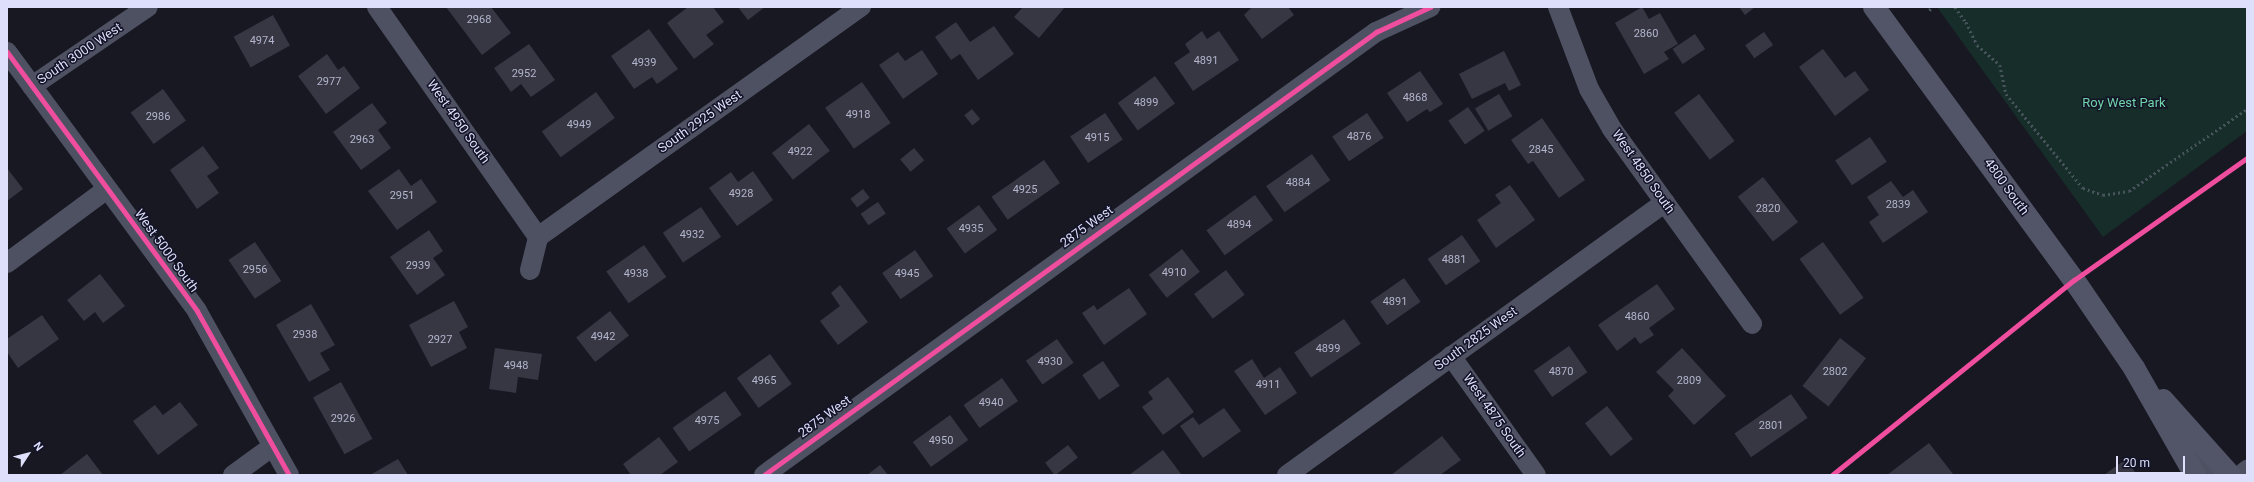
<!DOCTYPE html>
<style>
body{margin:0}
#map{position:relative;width:2254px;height:482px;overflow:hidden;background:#181822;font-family:Roboto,sans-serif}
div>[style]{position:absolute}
.green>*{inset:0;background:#172d2a}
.building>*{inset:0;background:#363743;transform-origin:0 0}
.path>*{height:2.5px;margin-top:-1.25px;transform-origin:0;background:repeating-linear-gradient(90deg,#47545b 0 2px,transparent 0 5px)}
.street>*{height:20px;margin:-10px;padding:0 10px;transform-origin:10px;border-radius:10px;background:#4e5162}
.secondary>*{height:22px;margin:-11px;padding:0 11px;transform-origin:11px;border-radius:11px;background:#525468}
.cycleway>*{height:5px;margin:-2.5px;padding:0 2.5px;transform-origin:2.5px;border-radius:2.5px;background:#ef4d9e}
span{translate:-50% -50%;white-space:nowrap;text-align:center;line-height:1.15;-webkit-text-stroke:3px #131327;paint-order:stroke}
.number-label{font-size:11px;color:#b3b5cd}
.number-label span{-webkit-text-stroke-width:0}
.street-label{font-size:13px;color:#dddffb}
.park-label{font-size:13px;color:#70d4a9}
.frame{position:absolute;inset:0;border:8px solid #dddffb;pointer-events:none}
.north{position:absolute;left:8px;top:434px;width:40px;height:40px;-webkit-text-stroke:3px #131327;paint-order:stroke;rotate:54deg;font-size:11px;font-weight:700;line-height:16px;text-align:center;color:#dddffb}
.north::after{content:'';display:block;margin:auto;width:14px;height:18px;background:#dddffb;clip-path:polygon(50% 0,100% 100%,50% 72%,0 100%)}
.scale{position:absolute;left:2116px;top:456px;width:69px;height:18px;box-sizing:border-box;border:2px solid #dddffb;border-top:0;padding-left:5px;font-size:12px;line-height:14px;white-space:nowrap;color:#dddffb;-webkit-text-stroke:3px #131327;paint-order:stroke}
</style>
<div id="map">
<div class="green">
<i style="clip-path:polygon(1937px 7px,2247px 7px,2247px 131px,2103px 237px)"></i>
</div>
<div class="building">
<i style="clip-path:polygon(446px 7px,491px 7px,511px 33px,482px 55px)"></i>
<i style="clip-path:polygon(688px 7px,713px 7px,724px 22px,706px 35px,714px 44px,694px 59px,667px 23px)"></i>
<i style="clip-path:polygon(738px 7px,765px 7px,748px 20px)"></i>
<i style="clip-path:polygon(1023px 7px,1065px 7px,1039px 38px,1014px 17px)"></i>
<i style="clip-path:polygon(1252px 7px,1288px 7px,1294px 15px,1262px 39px,1244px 15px)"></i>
<i style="clip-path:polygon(1642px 7px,1649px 19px,1660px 13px,1678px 44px,1664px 52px,1669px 59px,1644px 74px,1615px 23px)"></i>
<i style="clip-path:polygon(1739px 7px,1755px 7px,1745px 15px)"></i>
<i style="left:273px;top:15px;width:35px;height:45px;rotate:61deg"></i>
<i style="clip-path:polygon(956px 22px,970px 42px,994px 26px,1014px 54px,978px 80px,960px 54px,951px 60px,935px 37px)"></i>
<i style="clip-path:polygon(649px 29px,678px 69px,657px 84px,652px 77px,634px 89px,611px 56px)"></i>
<i style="clip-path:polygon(1202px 31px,1207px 39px,1219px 31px,1239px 60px,1193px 91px,1174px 63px,1190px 52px,1185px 44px)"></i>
<i style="left:1764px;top:32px;width:16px;height:23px;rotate:55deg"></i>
<i style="left:1695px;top:34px;width:18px;height:27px;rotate:56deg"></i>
<i style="clip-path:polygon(529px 44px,555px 80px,531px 97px,521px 84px,511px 92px,494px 68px)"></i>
<i style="clip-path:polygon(1823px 49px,1845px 78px,1855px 71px,1869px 90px,1835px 116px,1799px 67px)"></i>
<i style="clip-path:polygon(922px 50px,938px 74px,903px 99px,879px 65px,898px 52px,905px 61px)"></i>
<i style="clip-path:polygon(1504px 51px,1521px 85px,1509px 91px,1505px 83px,1472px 99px,1459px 74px)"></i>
<i style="clip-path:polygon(327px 54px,338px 70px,344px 66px,360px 88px,326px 114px,298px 76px)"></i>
<i style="clip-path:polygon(1420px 71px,1443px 104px,1430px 112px,1427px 109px,1407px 122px,1387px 93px)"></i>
<i style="left:1155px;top:76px;width:34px;height:46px;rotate:54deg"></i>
<i style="left:862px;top:82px;width:50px;height:45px;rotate:55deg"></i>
<i style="left:163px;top:89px;width:39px;height:40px;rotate:54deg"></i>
<i style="left:596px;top:92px;width:32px;height:67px;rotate:54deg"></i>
<i style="left:1499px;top:94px;width:26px;height:28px;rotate:59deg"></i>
<i style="left:1699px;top:94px;width:59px;height:31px;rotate:53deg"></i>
<i style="clip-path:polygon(372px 103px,387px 123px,378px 130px,391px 148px,361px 170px,333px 132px)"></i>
<i style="left:1468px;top:107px;width:29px;height:24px;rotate:55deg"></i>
<i style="left:972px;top:109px;width:13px;height:10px;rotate:51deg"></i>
<i style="left:1105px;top:113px;width:32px;height:42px;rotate:56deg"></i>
<i style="left:1367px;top:113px;width:30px;height:42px;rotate:56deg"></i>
<i style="clip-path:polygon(1542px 118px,1585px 180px,1559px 198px,1533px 161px,1528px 164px,1511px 140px)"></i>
<i style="left:809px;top:124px;width:34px;height:47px;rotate:52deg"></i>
<i style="left:1870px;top:137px;width:30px;height:42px;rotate:56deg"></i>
<i style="clip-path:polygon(203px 146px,219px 168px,207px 176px,219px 193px,197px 209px,170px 170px)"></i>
<i style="left:914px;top:148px;width:16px;height:18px;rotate:50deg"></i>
<i style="left:1312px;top:154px;width:32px;height:56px;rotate:55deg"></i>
<i style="left:1044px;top:160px;width:28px;height:64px;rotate:55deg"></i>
<i style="clip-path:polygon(7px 168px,23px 189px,7px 201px)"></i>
<i style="clip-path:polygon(399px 169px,411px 186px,421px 179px,437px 202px,397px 230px,368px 191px)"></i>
<i style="clip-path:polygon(753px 171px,773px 200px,737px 226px,709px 188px,731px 172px,738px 182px)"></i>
<i style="left:1763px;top:177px;width:57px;height:32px;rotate:52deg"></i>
<i style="clip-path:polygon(1891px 181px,1903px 197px,1913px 190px,1928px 212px,1883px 243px,1869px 222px,1879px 215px,1867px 197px)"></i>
<i style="clip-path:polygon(1510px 185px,1535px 220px,1496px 248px,1477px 220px,1501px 203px,1495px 195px)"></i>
<i style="left:863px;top:189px;width:11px;height:16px;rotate:52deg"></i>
<i style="left:1255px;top:195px;width:31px;height:60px;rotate:54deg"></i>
<i style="left:878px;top:202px;width:14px;height:21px;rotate:56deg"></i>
<i style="left:979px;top:205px;width:31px;height:40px;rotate:54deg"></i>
<i style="left:701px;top:207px;width:36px;height:46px;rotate:56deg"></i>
<i style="clip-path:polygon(429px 230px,443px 251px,433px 258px,445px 275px,417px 295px,390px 257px)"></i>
<i style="left:1462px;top:235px;width:32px;height:42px;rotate:55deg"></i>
<i style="left:255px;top:242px;width:47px;height:32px;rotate:56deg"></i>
<i style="left:1823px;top:242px;width:69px;height:29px;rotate:54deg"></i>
<i style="left:644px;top:245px;width:39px;height:46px;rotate:55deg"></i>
<i style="left:1182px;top:249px;width:29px;height:42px;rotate:52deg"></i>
<i style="left:915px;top:250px;width:32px;height:40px;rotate:55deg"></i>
<i style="left:1226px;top:270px;width:31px;height:40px;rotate:53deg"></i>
<i style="clip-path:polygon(100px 274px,125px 306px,103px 323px,95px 312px,84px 321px,67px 300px)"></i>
<i style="left:1404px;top:278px;width:29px;height:41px;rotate:55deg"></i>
<i style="clip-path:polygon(1657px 284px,1675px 309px,1649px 328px,1654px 335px,1640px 344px,1635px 337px,1617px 351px,1598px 325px)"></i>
<i style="clip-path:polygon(840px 285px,868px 322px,838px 345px,820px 321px,840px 306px,831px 293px)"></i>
<i style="clip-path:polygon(1129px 288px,1147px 314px,1104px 345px,1082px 313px,1094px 305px,1097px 310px)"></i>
<i style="clip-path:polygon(454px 301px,468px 327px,459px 332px,467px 348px,431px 367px,409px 325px)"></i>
<i style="clip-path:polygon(311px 304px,335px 345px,320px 353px,330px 370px,309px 382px,276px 325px)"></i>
<i style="left:610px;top:311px;width:31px;height:43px;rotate:52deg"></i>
<i style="clip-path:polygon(42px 315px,59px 339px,18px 368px,7px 352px,7px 339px)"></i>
<i style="left:1344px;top:319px;width:30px;height:60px;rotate:56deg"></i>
<i style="left:1840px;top:338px;width:33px;height:61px;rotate:38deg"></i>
<i style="left:1057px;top:339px;width:29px;height:38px;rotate:55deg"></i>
<i style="left:1569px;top:346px;width:32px;height:43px;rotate:55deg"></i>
<i style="clip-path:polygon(495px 348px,542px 354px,538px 380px,518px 377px,516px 393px,489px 389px)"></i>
<i style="clip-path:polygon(1682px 348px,1726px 396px,1694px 425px,1668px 396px,1674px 390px,1656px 372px)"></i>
<i style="left:770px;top:354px;width:37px;height:41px;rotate:54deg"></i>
<i style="clip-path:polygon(1252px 359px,1264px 378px,1280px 367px,1297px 393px,1265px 415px,1234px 371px)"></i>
<i style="left:1103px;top:361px;width:30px;height:25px;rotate:56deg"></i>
<i style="clip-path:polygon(1168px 377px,1194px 412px,1163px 435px,1142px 407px,1153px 399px,1148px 392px)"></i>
<i style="left:1002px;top:378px;width:28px;height:47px;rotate:55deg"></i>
<i style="left:341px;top:382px;width:65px;height:32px;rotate:61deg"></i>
<i style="left:725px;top:391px;width:29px;height:64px;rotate:55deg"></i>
<i style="left:1791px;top:394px;width:29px;height:69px;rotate:55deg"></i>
<i style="clip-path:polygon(180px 402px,198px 425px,158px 455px,133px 421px,155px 405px,163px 415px)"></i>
<i style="left:1607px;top:406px;width:42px;height:28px;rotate:52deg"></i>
<i style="clip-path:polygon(1224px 408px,1241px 431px,1203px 458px,1180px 426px,1193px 417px,1199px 425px)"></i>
<i style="left:950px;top:415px;width:31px;height:46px;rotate:54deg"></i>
<i style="clip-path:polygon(1442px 436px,1461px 460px,1440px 475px,1391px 475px)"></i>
<i style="clip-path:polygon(659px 437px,678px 462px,660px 475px,631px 475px,623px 464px)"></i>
<i style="clip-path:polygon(1929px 443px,1953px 474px,1887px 475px)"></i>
<i style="left:1068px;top:445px;width:16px;height:29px;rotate:52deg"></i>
<i style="clip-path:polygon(1163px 450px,1181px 474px,1179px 475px,1129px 475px)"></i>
<i style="clip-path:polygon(87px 454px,103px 475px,60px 475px)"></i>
<i style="clip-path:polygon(398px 459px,408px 475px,370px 475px)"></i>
<i style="clip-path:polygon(2126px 459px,2137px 475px,2104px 475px)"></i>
<i style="clip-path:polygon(880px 465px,888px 475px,867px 475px)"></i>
</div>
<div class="path">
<i style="left:1955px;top:7px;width:19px;rotate:54deg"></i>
<i style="left:1966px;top:22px;width:25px;rotate:64deg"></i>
<i style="left:1977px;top:45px;width:30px;rotate:41deg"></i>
<i style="left:2000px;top:65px;width:30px;rotate:78deg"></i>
<i style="left:2006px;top:94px;width:122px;rotate:50.7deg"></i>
<i style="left:2083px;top:188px;width:21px;rotate:19deg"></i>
<i style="left:2103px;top:195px;width:26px;rotate:-9deg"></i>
<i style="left:2129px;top:191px;width:144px;rotate:-34.8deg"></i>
<i style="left:1929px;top:10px;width:5px;rotate:-37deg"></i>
</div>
<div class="street">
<i style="left:377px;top:7px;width:281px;rotate:55deg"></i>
<i style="left:1558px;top:7px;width:88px;rotate:69.3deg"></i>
<i style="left:1589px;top:89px;width:46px;rotate:60.1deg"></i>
<i style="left:1612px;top:129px;width:240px;rotate:54.3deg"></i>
<i style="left:7px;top:52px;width:321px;rotate:53.7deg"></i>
<i style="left:197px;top:311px;width:188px;rotate:60.7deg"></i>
<i style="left:32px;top:86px;width:140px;rotate:-34.3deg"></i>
<i style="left:538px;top:237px;width:397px;rotate:-35.5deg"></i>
<i style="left:7px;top:263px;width:124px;rotate:-36.5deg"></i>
<i style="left:530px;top:270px;width:34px;rotate:-76deg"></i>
<i style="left:1451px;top:356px;width:146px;rotate:54.5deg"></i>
<i style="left:2184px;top:436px;width:49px;rotate:53.4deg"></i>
<i style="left:233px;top:475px;width:49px;rotate:-35.9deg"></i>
<i style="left:764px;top:475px;width:756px;rotate:-35.9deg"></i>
<i style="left:1376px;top:32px;width:60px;rotate:-24.8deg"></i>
<i style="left:1287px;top:475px;width:466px;rotate:-35.8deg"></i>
<i style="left:2241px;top:475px;width:8px;rotate:-40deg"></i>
</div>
<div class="secondary">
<i style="left:1874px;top:7px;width:338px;rotate:53.8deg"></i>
<i style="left:2074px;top:280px;width:107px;rotate:55.7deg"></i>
<i style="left:2134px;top:368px;width:123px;rotate:60.3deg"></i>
<i style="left:2163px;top:400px;width:101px;rotate:48.2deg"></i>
</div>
<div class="cycleway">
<i style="left:7px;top:52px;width:321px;rotate:53.7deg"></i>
<i style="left:197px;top:311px;width:188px;rotate:60.7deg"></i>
<i style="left:764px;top:475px;width:756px;rotate:-35.9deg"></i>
<i style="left:1376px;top:32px;width:60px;rotate:-24.8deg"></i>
<i style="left:1832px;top:475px;width:311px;rotate:-38.9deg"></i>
<i style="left:2074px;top:280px;width:212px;rotate:-35.2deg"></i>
</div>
<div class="number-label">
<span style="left:479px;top:20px">2968</span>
<span style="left:1646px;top:34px">2860</span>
<span style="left:262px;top:41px">4974</span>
<span style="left:1206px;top:61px">4891</span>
<span style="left:644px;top:63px">4939</span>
<span style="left:524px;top:74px">2952</span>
<span style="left:329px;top:82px">2977</span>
<span style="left:1415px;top:98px">4868</span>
<span style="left:1146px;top:103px">4899</span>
<span style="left:858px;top:115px">4918</span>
<span style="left:158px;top:117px">2986</span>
<span style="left:579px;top:125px">4949</span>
<span style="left:1359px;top:137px">4876</span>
<span style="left:1097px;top:138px">4915</span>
<span style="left:362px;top:140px">2963</span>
<span style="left:1541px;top:150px">2845</span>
<span style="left:800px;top:152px">4922</span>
<span style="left:1298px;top:183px">4884</span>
<span style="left:1025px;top:190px">4925</span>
<span style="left:741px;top:194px">4928</span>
<span style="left:402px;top:196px">2951</span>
<span style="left:1898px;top:205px">2839</span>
<span style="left:1768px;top:209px">2820</span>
<span style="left:1239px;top:225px">4894</span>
<span style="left:971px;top:229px">4935</span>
<span style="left:692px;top:235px">4932</span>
<span style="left:1454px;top:260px">4881</span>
<span style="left:418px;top:266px">2939</span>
<span style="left:255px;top:270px">2956</span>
<span style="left:1174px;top:273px">4910</span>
<span style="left:636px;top:274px">4938</span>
<span style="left:907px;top:274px">4945</span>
<span style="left:1395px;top:302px">4891</span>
<span style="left:1637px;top:317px">4860</span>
<span style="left:305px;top:335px">2938</span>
<span style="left:603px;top:337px">4942</span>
<span style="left:440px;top:340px">2927</span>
<span style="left:1328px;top:349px">4899</span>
<span style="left:1050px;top:362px">4930</span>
<span style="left:516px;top:366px">4948</span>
<span style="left:1561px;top:372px">4870</span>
<span style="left:1835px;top:372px">2802</span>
<span style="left:764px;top:381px">4965</span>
<span style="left:1689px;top:381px">2809</span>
<span style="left:1268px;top:385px">4911</span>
<span style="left:991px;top:403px">4940</span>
<span style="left:343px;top:419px">2926</span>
<span style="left:707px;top:421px">4975</span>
<span style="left:1771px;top:426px">2801</span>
<span style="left:941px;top:441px">4950</span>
</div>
<div class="street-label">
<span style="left:80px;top:54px;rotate:-34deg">South 3000 West</span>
<span style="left:458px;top:122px;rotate:55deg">West 4950 South</span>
<span style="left:700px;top:122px;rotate:-35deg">South 2925 West</span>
<span style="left:1643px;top:172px;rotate:55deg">West 4850 South</span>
<span style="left:2006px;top:187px;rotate:54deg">4800 South</span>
<span style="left:1087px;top:227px;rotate:-36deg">2875 West</span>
<span style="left:166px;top:251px;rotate:54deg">West 5000 South</span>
<span style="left:1476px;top:339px;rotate:-36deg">South 2825 West</span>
<span style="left:1494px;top:416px;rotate:55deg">West 4875 South</span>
<span style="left:825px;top:417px;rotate:-36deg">2875 West</span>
</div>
<div class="park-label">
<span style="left:2124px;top:103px">Roy West Park</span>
</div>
<div class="frame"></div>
<div class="north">N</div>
<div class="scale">20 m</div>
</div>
